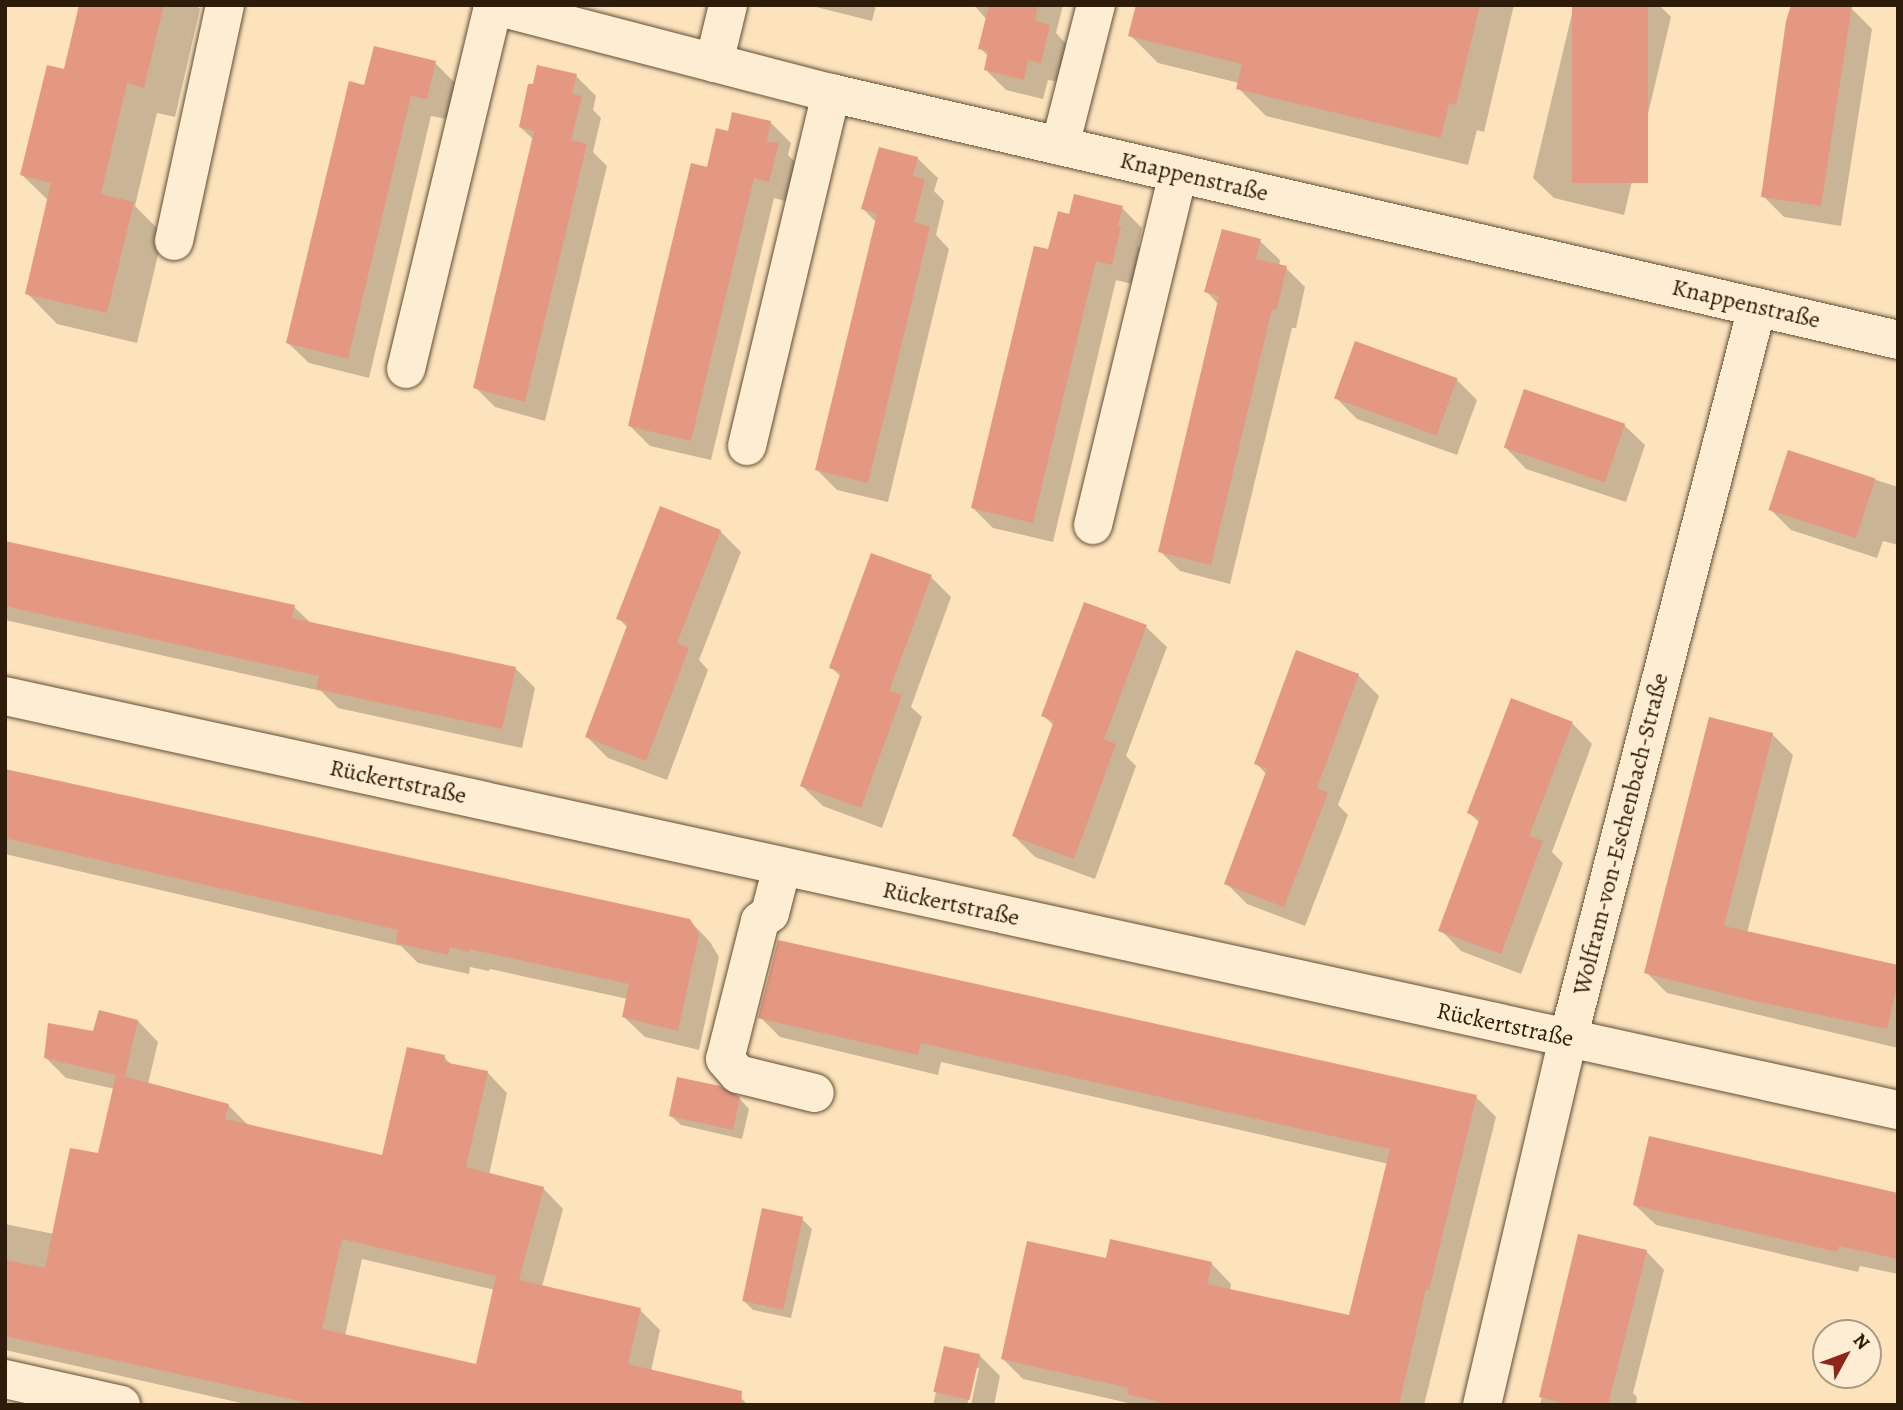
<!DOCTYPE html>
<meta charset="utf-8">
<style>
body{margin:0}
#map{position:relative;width:1903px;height:1410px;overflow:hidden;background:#fce3bc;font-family:Alegreya,serif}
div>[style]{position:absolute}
.shadow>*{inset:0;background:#0003}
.building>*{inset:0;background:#e49882;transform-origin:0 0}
.roads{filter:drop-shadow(0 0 2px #614e36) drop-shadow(0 0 2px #614e36)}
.minor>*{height:38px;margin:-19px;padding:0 19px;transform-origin:19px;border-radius:19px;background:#fdedd3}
span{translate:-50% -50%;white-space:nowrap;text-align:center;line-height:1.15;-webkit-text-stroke:6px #fdedd3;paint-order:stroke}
.street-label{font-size:24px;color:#2d1c09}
.frame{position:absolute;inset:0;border:7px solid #2d1c09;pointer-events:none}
.north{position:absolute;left:1812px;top:1319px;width:70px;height:70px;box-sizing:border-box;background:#fdedd3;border:2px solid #aa9982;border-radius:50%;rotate:49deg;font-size:19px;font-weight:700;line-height:28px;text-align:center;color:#2d1c09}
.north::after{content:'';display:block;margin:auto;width:24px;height:32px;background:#8f2418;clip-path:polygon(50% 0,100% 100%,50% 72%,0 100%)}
</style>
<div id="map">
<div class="shadow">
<i style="clip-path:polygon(81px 5px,196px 5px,200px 9px,175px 117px,157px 113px,135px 206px,163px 234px,137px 343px,57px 324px,27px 293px,49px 201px,22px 175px,65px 71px)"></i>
<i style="clip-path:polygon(808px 5px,876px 5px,872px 21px)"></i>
<i style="clip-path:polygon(974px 5px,1063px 5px,1056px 33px,1069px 47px,1061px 82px,1048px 80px,1043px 99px,1006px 90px,986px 70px,989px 57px,980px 48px,987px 20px)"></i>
<i style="clip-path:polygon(1306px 5px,1514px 5px,1484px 132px,1477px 130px,1468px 165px,1266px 116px,1238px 88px,1239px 83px,1158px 63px,1130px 35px)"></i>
<i style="clip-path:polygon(1574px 5px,1659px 5px,1671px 17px,1624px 215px,1554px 198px,1533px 178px)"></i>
<i style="clip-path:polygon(1851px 8px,1872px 29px,1841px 226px,1784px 217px,1763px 196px)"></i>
<i style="clip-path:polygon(435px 63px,456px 84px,447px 119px,431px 116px,369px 378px,309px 363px,288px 343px,366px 87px)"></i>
<i style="clip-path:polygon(576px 76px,596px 96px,593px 110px,601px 118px,593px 152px,607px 166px,545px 421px,495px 407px,475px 387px,534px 140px,520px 127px)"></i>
<i style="clip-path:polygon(771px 123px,791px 143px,788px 155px,798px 165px,789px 202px,774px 198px,711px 460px,650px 446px,630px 426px,729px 134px)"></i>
<i style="clip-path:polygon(917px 158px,938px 178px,934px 191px,944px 201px,936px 235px,949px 249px,888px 502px,837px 490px,817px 470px,876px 222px,863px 209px)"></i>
<i style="clip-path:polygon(1122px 208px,1142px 228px,1138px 246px,1140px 248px,1132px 284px,1116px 280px,1053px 542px,993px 528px,973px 508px,1050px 251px,1071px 216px)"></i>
<i style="clip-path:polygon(1260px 241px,1280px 260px,1279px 266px,1286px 268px,1305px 287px,1296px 328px,1292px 328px,1230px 584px,1180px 571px,1160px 551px,1219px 305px,1206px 291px)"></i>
<i style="clip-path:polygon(1456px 379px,1477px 400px,1457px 455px,1357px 419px,1337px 399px)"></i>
<i style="clip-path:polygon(1624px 425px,1645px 445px,1626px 502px,1526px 469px,1506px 448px)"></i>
<i style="clip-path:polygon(1789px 452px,1898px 487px,1898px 545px,1883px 541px,1877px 558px,1791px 530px,1770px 509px)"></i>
<i style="clip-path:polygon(720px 531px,741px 552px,699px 660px,708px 670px,667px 780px,608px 758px,587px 737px,628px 628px,618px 618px)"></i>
<i style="clip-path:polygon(5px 542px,294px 607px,312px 624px,515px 668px,535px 688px,522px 748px,338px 708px,321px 691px,5px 620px)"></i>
<i style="clip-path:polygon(931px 577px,951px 597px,911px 707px,922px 717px,882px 828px,823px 806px,802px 786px,841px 677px,831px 667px)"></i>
<i style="clip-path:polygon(1146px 627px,1167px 647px,1126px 756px,1136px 766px,1095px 879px,1035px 857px,1014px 836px,1054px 726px,1043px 715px)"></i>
<i style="clip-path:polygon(1358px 675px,1379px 696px,1338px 805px,1348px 815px,1305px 926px,1247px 904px,1226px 883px,1267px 775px,1256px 763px)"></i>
<i style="clip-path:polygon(1572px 723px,1592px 744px,1552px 852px,1563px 863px,1521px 974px,1461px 951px,1441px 930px,1480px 823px,1469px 813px)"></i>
<i style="clip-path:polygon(1772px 734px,1793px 755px,1747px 933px,1898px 966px,1898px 1048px,1667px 993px,1646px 972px)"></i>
<i style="clip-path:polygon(5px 771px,689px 920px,710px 942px,719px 957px,699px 1050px,645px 1037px,624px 1017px,628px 999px,490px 969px,489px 971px,470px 967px,469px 974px,418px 963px,401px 946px,5px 854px)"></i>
<i style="clip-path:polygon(760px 1017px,1476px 1097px,1496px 1117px,1424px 1405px,1137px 1405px,1023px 1379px,1003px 1359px,1107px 1260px,1211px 1263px,1231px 1284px,1230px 1291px,1350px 1317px,1389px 1164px,941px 1062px,938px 1075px,780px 1037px)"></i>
<i style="clip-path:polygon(evenodd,138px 1021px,158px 1042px,148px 1084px,228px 1105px,249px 1126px,383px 1157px,444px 1057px,453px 1066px,487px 1072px,507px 1093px,489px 1175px,543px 1188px,563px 1209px,542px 1287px,640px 1310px,660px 1330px,651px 1371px,733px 1390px,748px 1405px,250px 1405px,5px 1350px,5px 1224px,54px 1234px,100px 1155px,115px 1089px,66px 1078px,46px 1058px,95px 1033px,138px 1021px,362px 1259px,495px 1290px,477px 1366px,345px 1336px,362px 1259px)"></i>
<i style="clip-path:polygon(739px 1098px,749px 1109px,742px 1139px,681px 1125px,670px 1115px)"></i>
<i style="clip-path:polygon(1898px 1194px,1898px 1274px,1860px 1266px,1858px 1272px,1656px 1225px,1635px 1205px)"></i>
<i style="clip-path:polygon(802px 1219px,812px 1229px,791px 1318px,753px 1310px,743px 1300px)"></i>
<i style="clip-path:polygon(1579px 1236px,1646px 1251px,1664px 1270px,1633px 1393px,1637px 1397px,1636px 1405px,1540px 1405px)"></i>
<i style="clip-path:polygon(946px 1348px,980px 1356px,1000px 1376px,994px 1405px,971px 1405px,979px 1368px,976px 1368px,967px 1405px,933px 1405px)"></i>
</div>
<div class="building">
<i style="clip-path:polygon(79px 5px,164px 5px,144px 88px,127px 83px,101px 194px,134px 202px,107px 313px,25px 294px,51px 183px,20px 175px,47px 65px,64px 69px)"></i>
<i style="clip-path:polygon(989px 5px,1038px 5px,1035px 21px,1050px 25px,1041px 63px,1028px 60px,1024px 80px,984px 70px,988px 51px,978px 49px)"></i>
<i style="clip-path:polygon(1136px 5px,1480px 5px,1456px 105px,1449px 103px,1441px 138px,1236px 89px,1242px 64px,1128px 36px)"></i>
<i style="left:1572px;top:5px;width:76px;height:178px"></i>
<i style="clip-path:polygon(1791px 5px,1852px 5px,1821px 206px,1761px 197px,1786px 21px)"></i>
<i style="clip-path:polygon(374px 46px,436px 61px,427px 99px,411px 96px,348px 359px,286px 343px,349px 81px,364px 85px)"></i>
<i style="clip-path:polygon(537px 65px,577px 74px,572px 94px,582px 96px,571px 140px,587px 144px,525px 402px,473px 388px,534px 131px,519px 127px,528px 84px,533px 84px)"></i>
<i style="clip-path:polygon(732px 112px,771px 121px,767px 141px,779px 143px,769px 182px,754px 178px,691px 441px,628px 426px,691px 163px,707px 167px,716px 128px,728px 131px)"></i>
<i style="clip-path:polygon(879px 147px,918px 157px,913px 176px,925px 179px,914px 222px,930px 227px,868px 483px,815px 470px,877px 214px,861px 209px)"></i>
<i style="clip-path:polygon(1074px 194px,1123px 206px,1118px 226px,1121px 226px,1112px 265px,1096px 261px,1033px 523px,971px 508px,1034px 246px,1048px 249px,1058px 211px,1069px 214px)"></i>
<i style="clip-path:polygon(1222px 229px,1261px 239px,1256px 259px,1287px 266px,1277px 309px,1272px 309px,1211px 565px,1158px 552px,1219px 296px,1204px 292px)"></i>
<i style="left:1355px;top:341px;width:109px;height:61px;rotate:20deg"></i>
<i style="left:1524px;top:389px;width:107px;height:62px;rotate:19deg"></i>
<i style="left:1788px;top:450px;width:92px;height:63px;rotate:18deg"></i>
<i style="clip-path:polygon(660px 506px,721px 530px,677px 643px,689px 648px,646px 761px,585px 737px,628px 623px,616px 619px)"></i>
<i style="clip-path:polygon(5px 541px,295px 605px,292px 618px,516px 667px,502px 729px,316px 689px,319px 676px,5px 606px)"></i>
<i style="clip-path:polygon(871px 553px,932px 575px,889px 691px,902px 695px,861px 808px,800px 786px,841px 672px,829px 668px)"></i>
<i style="clip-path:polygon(1084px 602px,1147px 625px,1104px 739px,1116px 744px,1074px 859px,1012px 836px,1054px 721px,1041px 716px)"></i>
<i style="clip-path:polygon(1296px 650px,1359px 674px,1317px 788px,1328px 793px,1284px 907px,1224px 884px,1267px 769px,1254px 764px)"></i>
<i style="clip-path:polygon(1511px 698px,1573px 722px,1529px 836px,1543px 841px,1501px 954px,1438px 931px,1480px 818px,1467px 813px)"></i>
<i style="clip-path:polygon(1709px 717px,1773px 733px,1724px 926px,1898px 965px,1898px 982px,1887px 1029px,1750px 1000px,1644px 973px)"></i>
<i style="clip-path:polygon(5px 769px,690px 919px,699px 935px,678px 1031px,622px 1017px,629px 984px,469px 949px,469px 952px,450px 947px,448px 955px,396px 943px,398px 930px,5px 838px)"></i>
<i style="clip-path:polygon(778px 940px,1477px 1095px,1429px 1290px,1426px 1289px,1399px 1405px,1172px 1405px,1127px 1394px,1129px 1388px,1001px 1359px,1027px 1241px,1106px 1258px,1110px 1239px,1212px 1262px,1207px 1284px,1349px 1315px,1390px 1149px,921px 1043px,918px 1055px,758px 1018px)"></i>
<i style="clip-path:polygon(evenodd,99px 1010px,138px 1020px,125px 1077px,119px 1075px,229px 1104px,225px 1119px,382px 1155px,407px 1047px,445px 1055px,444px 1062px,488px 1071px,466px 1167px,544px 1187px,519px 1280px,641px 1308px,628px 1364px,742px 1391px,741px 1405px,318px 1405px,5px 1336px,5px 1260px,45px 1268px,70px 1148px,98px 1153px,116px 1075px,44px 1058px,48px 1023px,93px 1031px,99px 1010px,342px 1239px,496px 1276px,476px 1364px,322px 1329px,342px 1239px)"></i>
<i style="clip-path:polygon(677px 1077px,720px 1086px,740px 1097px,733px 1130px,669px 1116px)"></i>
<i style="clip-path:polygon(1649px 1136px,1898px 1193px,1898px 1259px,1839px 1246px,1838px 1252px,1633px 1205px)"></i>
<i style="left:762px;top:1208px;width:42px;height:95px;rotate:12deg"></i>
<i style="clip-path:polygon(1578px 1234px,1647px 1250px,1608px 1405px,1572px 1405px,1539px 1397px)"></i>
<i style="left:944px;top:1346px;width:37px;height:47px;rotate:13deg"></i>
</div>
<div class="roads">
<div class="minor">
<i style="left:492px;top:5px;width:350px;rotate:14.6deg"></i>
<i style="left:831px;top:93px;width:1095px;rotate:13.03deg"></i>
<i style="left:714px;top:63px;width:60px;rotate:-76.4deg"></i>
<i style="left:1060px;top:146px;width:146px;rotate:-75.7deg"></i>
<i style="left:174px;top:241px;width:241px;rotate:-77.8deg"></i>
<i style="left:406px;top:369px;width:373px;rotate:-76.5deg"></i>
<i style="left:747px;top:446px;width:363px;rotate:-76.6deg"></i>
<i style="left:1093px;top:525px;width:362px;rotate:-76.4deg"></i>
<i style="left:5px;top:696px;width:1938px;rotate:12.34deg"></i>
<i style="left:782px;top:867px;width:48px;rotate:104.6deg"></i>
<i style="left:770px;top:913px;width:13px;rotate:141deg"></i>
<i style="left:760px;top:921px;width:142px;rotate:104.2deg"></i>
<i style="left:725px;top:1059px;width:20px;rotate:49deg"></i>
<i style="left:738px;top:1074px;width:79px;rotate:13.9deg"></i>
<i style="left:5px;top:1379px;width:119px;rotate:12.6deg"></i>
<i style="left:1482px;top:1405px;width:376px;rotate:-76.8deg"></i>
<i style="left:1568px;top:1039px;width:756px;rotate:-75.52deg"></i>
</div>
</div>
<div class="street-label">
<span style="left:1194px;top:177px;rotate:13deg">Knappenstraße</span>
<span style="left:1746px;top:304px;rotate:13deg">Knappenstraße</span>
<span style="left:398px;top:782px;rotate:12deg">Rückertstraße</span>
<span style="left:1621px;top:834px;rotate:-76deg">Wolfram-von-Eschenbach-Straße</span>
<span style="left:951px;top:904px;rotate:12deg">Rückertstraße</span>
<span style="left:1505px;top:1025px;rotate:12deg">Rückertstraße</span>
</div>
<div class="frame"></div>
<div class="north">N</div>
</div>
